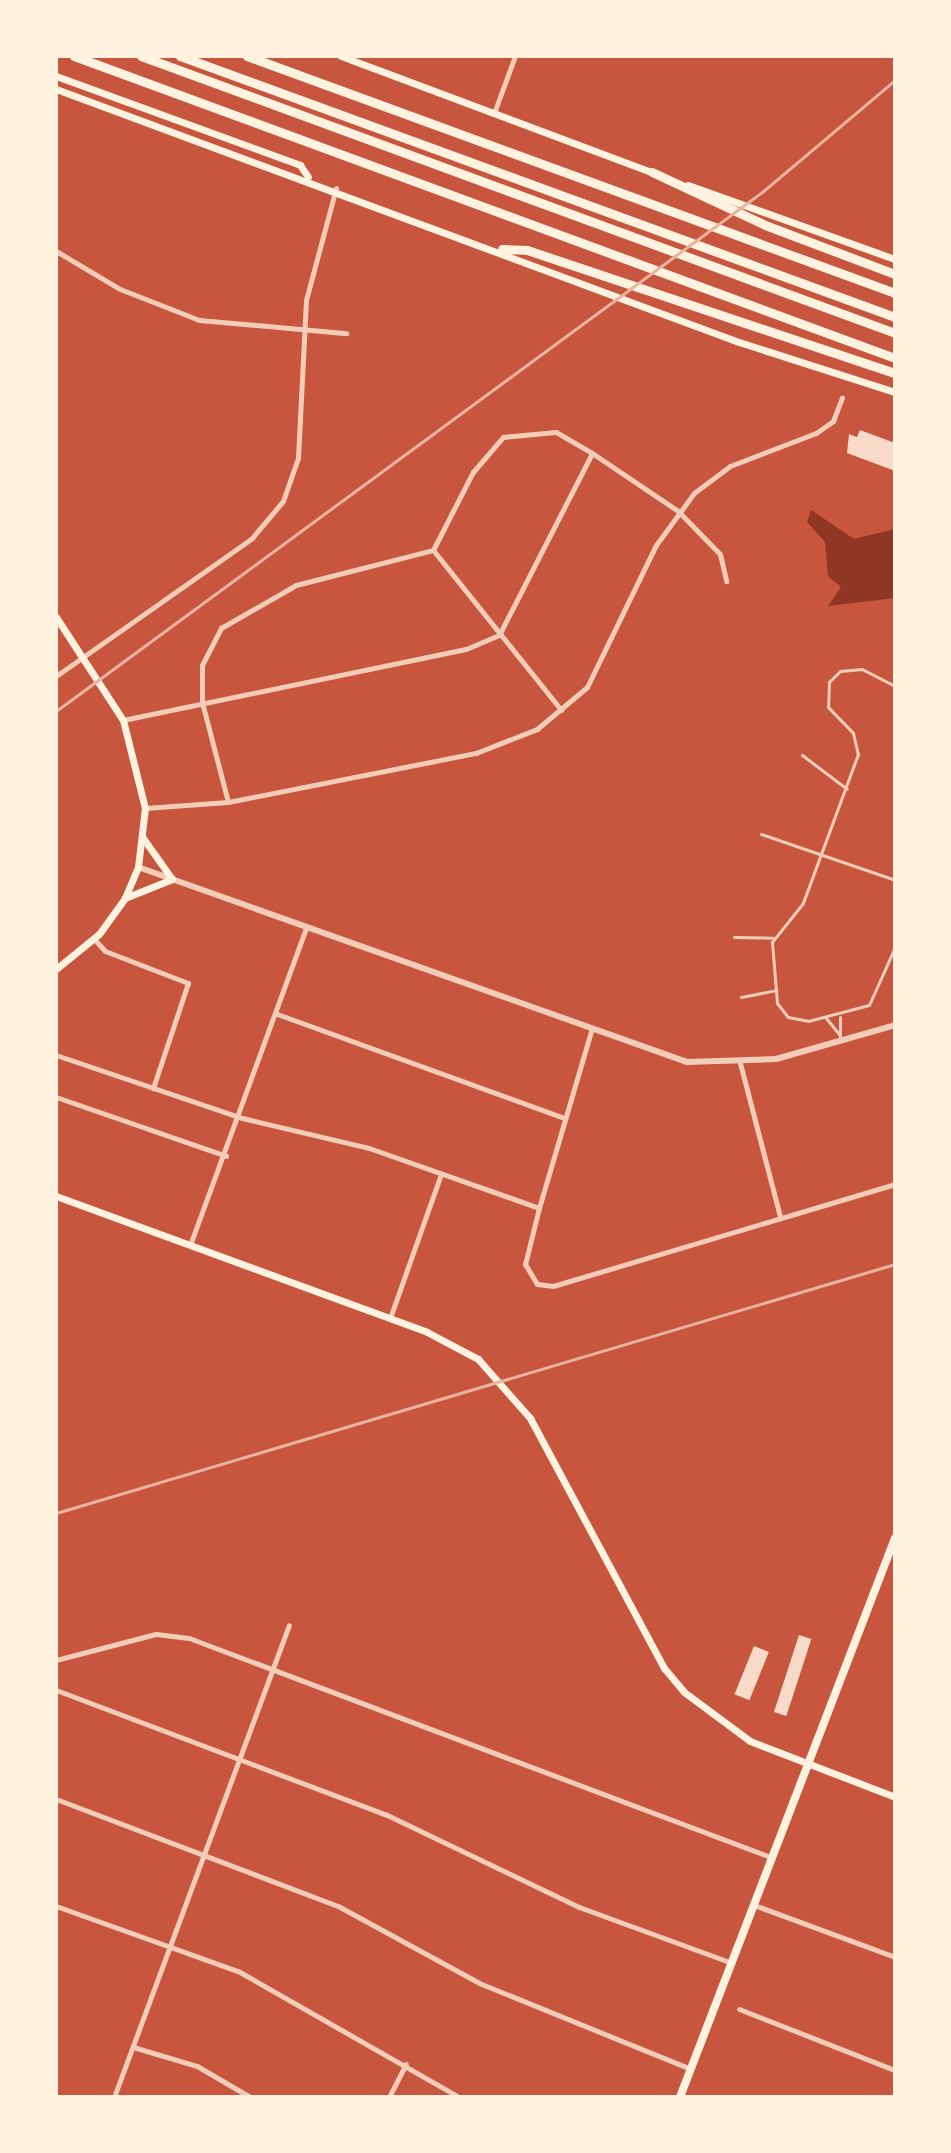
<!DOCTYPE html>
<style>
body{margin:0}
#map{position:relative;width:951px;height:2153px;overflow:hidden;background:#c8553d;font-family:"Noto Sans",sans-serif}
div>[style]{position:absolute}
.water>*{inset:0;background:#8f3625}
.building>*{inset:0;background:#f7dbc8;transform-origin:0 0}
.service>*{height:3px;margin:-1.5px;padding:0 1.5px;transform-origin:1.5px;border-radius:1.5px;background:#f1ccb7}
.minor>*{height:5px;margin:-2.5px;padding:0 2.5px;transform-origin:2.5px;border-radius:2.5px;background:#f1ccb7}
.tertiary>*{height:6px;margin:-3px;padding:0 3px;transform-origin:3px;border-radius:3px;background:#f1ccb7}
.secondary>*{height:7px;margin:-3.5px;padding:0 3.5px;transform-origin:3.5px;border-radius:3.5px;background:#fff3e0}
.primary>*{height:8px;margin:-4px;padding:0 4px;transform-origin:4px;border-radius:4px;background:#fff3e0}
.motorway>*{height:9px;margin:-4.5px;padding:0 4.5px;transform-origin:4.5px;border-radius:4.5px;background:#fff3e0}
.rail>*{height:3px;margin:-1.5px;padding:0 1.5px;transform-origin:1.5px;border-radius:1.5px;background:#e9b49f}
span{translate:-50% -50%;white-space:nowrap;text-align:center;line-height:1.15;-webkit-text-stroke:7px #fff3e0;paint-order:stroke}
.frame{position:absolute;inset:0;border:58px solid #fff3e0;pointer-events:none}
</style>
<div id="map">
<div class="water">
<i style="clip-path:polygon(811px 510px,854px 539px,895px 529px,895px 598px,828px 606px,841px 587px,828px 576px,825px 542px,807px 522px)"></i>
</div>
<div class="building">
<i style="clip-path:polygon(860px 430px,895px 443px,895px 471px,847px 453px,849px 434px,857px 437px)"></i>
<i style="left:799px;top:1635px;width:13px;height:81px;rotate:18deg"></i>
<i style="left:754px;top:1646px;width:16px;height:52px;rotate:22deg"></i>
</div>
<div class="service">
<i style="left:895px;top:686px;width:37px;rotate:-153deg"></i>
<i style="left:862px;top:669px;width:22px;rotate:175deg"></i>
<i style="left:840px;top:671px;width:16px;rotate:135deg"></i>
<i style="left:829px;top:682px;width:25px;rotate:92deg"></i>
<i style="left:828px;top:707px;width:36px;rotate:46deg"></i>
<i style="left:853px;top:733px;width:22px;rotate:77deg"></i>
<i style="left:858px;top:754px;width:159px;rotate:110.3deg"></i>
<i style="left:803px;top:903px;width:50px;rotate:128.5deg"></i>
<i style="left:772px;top:942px;width:61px;rotate:85.3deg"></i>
<i style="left:777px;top:1003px;width:18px;rotate:52deg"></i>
<i style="left:788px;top:1017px;width:20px;rotate:11deg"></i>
<i style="left:808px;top:1021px;width:63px;rotate:-14.7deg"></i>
<i style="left:869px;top:1005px;width:64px;rotate:-65.9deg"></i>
<i style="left:802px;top:755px;width:56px;rotate:37.1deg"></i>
<i style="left:761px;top:834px;width:142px;rotate:18.9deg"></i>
<i style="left:734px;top:937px;width:39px;rotate:1deg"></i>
<i style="left:741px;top:997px;width:36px;rotate:-11deg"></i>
<i style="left:826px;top:1018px;width:21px;rotate:51deg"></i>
<i style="left:840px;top:1039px;width:22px;rotate:-90deg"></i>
</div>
<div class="minor">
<i style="left:494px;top:113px;width:61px;rotate:-69.8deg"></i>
<i style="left:56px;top:251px;width:74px;rotate:30.7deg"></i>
<i style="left:120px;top:289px;width:85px;rotate:21.4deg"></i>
<i style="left:199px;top:320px;width:148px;rotate:5.1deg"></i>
<i style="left:433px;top:550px;width:205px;rotate:51.3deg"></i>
<i style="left:56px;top:676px;width:240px;rotate:-35.1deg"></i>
<i style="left:252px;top:538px;width:48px;rotate:-50deg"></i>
<i style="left:283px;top:501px;width:46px;rotate:-70.8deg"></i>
<i style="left:298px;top:458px;width:158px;rotate:-87.1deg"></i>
<i style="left:306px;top:300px;width:116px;rotate:-75deg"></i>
<i style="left:123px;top:720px;width:350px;rotate:-11.7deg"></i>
<i style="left:466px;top:649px;width:36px;rotate:-23deg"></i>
<i style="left:499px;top:635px;width:204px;rotate:-62.9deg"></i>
<i style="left:228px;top:802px;width:103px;rotate:-104.6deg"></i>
<i style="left:202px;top:702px;width:37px;rotate:-90deg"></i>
<i style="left:202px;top:665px;width:42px;rotate:-62.8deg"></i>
<i style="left:221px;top:628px;width:86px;rotate:-29.8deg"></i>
<i style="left:296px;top:585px;width:141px;rotate:-14.3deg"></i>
<i style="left:433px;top:550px;width:88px;rotate:-62.9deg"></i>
<i style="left:473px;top:472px;width:46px;rotate:-49.4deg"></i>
<i style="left:503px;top:437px;width:53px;rotate:-5.4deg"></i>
<i style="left:556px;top:432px;width:42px;rotate:30.3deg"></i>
<i style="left:592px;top:453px;width:104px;rotate:34deg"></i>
<i style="left:678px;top:511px;width:60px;rotate:45.7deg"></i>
<i style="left:720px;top:554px;width:28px;rotate:77deg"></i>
<i style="left:145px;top:808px;width:83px;rotate:-4.1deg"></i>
<i style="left:228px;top:802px;width:253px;rotate:-11.2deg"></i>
<i style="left:476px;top:753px;width:66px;rotate:-21.5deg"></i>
<i style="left:537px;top:729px;width:65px;rotate:-40deg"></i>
<i style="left:587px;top:687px;width:158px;rotate:-64.1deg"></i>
<i style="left:656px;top:545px;width:64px;rotate:-53.8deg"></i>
<i style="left:694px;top:493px;width:45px;rotate:-36.9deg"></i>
<i style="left:730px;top:466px;width:92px;rotate:-21deg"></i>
<i style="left:816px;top:433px;width:21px;rotate:-35deg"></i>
<i style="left:833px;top:421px;width:25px;rotate:-69deg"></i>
<i style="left:94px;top:939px;width:16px;rotate:47deg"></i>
<i style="left:105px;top:951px;width:89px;rotate:21.1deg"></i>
<i style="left:188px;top:983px;width:111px;rotate:108.4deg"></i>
<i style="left:277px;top:1014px;width:303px;rotate:19.9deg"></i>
<i style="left:56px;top:1055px;width:196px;rotate:18.7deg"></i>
<i style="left:242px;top:1118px;width:130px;rotate:13.3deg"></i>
<i style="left:369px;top:1148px;width:180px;rotate:19.4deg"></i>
<i style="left:539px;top:1208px;width:58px;rotate:104deg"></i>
<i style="left:525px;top:1264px;width:23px;rotate:59deg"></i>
<i style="left:537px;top:1284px;width:16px;rotate:7deg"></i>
<i style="left:553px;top:1286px;width:357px;rotate:-16.6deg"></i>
<i style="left:740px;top:1063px;width:159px;rotate:75.4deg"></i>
<i style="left:56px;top:1097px;width:180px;rotate:19.1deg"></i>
<i style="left:539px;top:1208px;width:184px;rotate:-73.6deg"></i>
<i style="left:190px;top:1245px;width:338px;rotate:-69.9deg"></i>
<i style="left:390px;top:1318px;width:153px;rotate:-70.5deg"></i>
<i style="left:56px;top:1660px;width:103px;rotate:-14.6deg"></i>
<i style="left:156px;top:1634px;width:33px;rotate:7deg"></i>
<i style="left:189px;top:1638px;width:624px;rotate:20.64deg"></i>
<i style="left:56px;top:1690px;width:352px;rotate:20.7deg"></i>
<i style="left:385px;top:1814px;width:215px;rotate:25.6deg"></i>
<i style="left:579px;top:1907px;width:163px;rotate:20.1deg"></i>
<i style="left:56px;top:1799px;width:302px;rotate:20.8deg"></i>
<i style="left:338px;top:1906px;width:161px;rotate:28.6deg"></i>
<i style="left:479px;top:1983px;width:229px;rotate:22.1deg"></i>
<i style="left:754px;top:1905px;width:150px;rotate:20.2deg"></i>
<i style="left:56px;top:1906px;width:193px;rotate:19.7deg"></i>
<i style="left:238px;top:1971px;width:254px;rotate:29.7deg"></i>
<i style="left:739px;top:2009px;width:168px;rotate:21.4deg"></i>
<i style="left:133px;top:2047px;width:67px;rotate:16.5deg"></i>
<i style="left:197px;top:2066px;width:61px;rotate:30.3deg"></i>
<i style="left:114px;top:2097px;width:503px;rotate:-69.66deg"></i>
<i style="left:389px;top:2097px;width:37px;rotate:-63deg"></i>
</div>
<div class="tertiary">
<i style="left:138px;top:867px;width:583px;rotate:19.55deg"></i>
<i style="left:687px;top:1062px;width:89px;rotate:-1.9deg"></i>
<i style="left:776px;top:1059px;width:124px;rotate:-15.9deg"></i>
</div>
<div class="secondary">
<i style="left:341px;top:56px;width:334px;rotate:20.5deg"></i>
<i style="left:56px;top:76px;width:260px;rotate:20deg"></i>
<i style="left:300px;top:165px;width:14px;rotate:56deg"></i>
<i style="left:56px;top:89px;width:728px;rotate:20.33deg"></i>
<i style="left:739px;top:342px;width:164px;rotate:17.8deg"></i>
<i style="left:688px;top:185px;width:220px;rotate:19.7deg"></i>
<i style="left:56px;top:617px;width:123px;rotate:57deg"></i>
<i style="left:123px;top:720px;width:91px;rotate:76deg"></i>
<i style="left:145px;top:808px;width:59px;rotate:96.8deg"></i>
<i style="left:138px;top:867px;width:34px;rotate:113deg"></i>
<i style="left:125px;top:898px;width:44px;rotate:125.8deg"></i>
<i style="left:99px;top:934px;width:55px;rotate:140.9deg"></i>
<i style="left:125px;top:898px;width:51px;rotate:-22deg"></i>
<i style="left:172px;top:879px;width:50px;rotate:-125.3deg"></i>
<i style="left:56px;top:1196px;width:395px;rotate:20.1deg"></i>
<i style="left:427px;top:1332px;width:58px;rotate:27.9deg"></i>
<i style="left:478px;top:1359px;width:79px;rotate:48.6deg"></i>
<i style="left:530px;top:1418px;width:284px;rotate:61.8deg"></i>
<i style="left:664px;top:1668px;width:31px;rotate:50deg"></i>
<i style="left:684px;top:1692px;width:82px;rotate:36.6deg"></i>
<i style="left:750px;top:1741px;width:155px;rotate:21.1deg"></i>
</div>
<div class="primary">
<i style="left:680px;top:2097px;width:599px;rotate:-68.96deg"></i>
</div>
<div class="motorway">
<i style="left:74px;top:56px;width:875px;rotate:20.2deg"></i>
<i style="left:141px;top:56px;width:803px;rotate:20.17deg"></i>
<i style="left:180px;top:56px;width:761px;rotate:20.05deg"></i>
<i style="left:247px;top:56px;width:690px;rotate:20.09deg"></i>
<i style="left:652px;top:172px;width:125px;rotate:25.1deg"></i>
<i style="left:765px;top:225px;width:139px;rotate:20.7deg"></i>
<i style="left:502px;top:249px;width:25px;rotate:2deg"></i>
<i style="left:527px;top:250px;width:388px;rotate:18.5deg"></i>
</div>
<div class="rail">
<i style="left:56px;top:711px;width:876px;rotate:-36.32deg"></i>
<i style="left:762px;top:192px;width:174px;rotate:-40.1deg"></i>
<i style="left:56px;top:1513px;width:875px;rotate:-16.53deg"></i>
</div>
<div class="frame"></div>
</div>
